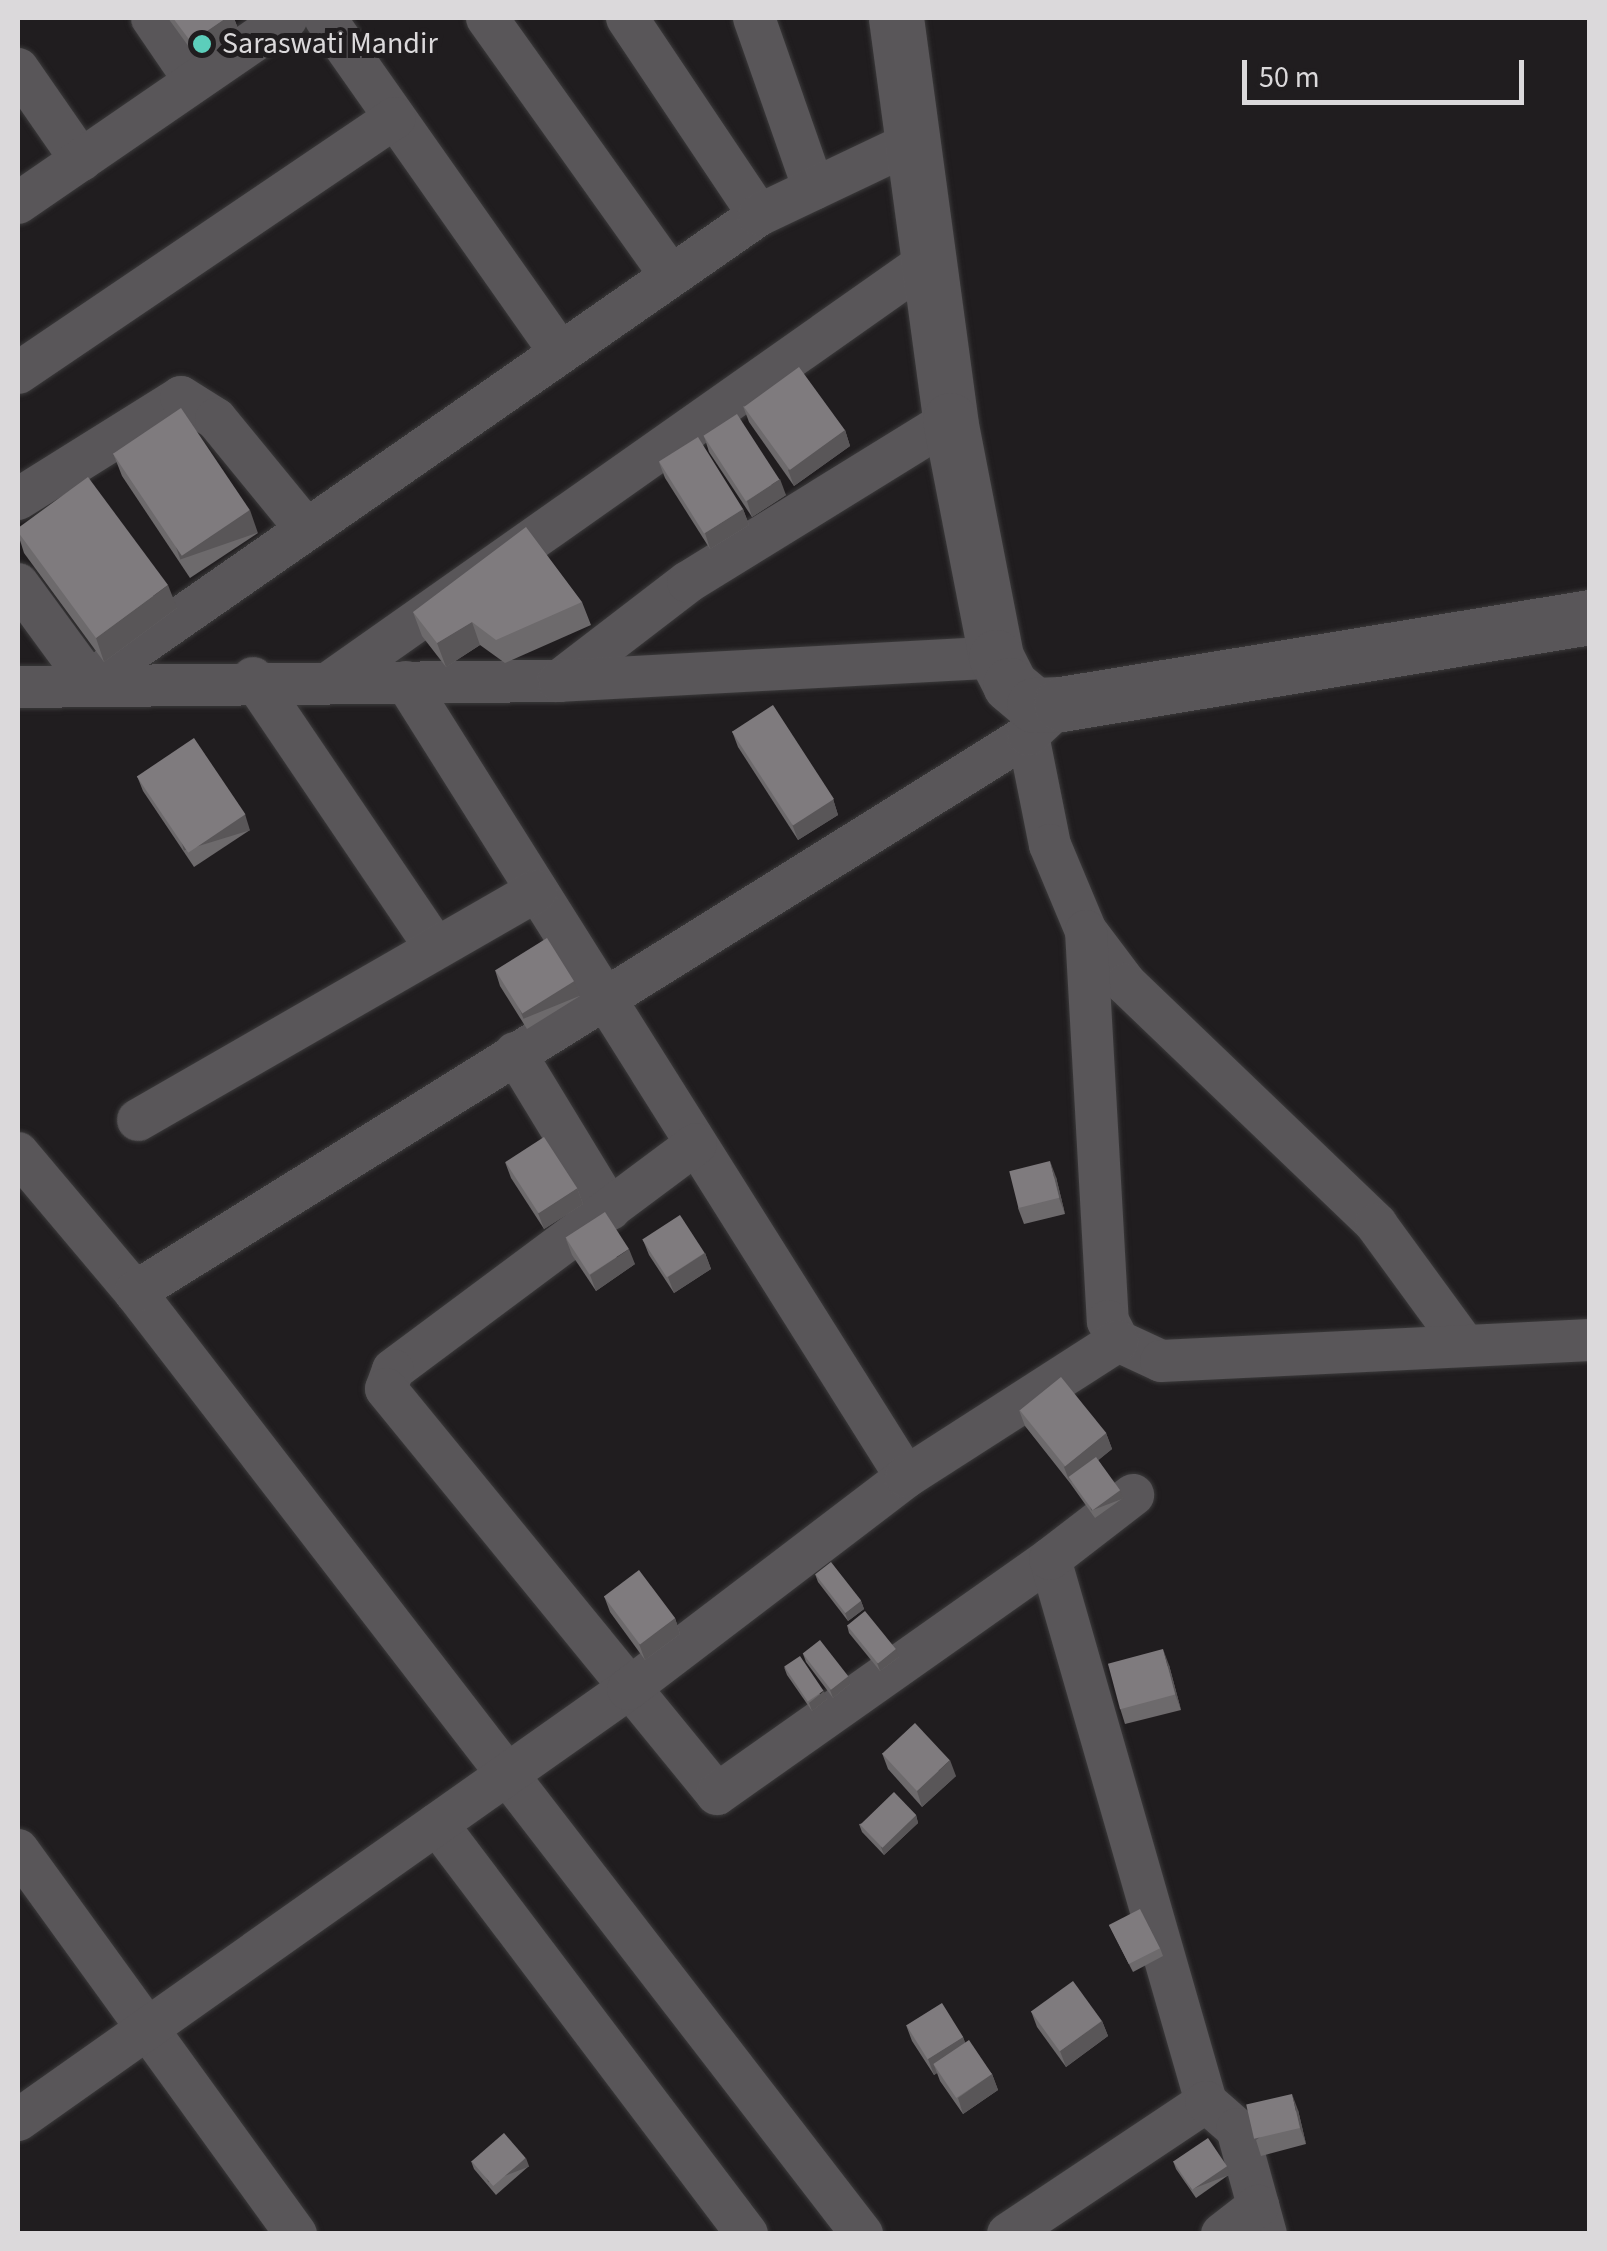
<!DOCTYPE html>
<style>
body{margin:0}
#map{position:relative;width:1607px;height:2251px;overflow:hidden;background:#201d1f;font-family:"Source Sans 3",sans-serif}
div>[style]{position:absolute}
.roads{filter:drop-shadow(0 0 2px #3b3a3b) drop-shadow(0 0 2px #3b3a3b)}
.street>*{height:42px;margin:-21px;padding:0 21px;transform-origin:21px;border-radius:21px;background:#595659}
.secondary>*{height:55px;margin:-27.5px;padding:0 27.5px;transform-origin:27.5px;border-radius:27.5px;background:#595659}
.wall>*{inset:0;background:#6d6a6c}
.shaded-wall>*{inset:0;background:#595658;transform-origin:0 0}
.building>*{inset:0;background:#7f7b7e;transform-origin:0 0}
.dots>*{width:28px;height:28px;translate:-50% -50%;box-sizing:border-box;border:5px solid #201d1f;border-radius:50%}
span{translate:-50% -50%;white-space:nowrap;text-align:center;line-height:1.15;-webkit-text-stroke:10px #201d1f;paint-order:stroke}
.poi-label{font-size:30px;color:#dbd9db}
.left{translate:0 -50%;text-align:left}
.frame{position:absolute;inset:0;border:20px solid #dbd9db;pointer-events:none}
.scale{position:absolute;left:1242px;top:60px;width:282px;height:45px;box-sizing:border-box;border:5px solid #dbd9db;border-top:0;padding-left:12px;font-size:30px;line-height:35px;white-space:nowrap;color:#dbd9db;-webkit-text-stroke:8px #201d1f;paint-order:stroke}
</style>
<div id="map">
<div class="roads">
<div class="street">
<i style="left:152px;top:18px;width:76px;rotate:55.7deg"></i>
<i style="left:325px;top:18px;width:407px;rotate:54.9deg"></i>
<i style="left:487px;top:18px;width:315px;rotate:54.5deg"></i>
<i style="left:627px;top:18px;width:237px;rotate:56.2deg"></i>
<i style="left:754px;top:18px;width:181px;rotate:70.7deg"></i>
<i style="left:18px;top:69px;width:111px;rotate:55.3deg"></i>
<i style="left:18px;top:203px;width:326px;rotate:-34.5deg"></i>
<i style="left:18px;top:373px;width:455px;rotate:-34.1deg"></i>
<i style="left:18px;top:499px;width:192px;rotate:-32deg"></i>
<i style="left:181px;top:397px;width:41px;rotate:32.2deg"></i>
<i style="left:216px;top:419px;width:142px;rotate:50.7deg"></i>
<i style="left:18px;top:584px;width:120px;rotate:53.8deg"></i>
<i style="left:89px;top:681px;width:816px;rotate:-34.82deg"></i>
<i style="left:759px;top:215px;width:173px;rotate:-25.4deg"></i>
<i style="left:253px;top:678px;width:321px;rotate:55.9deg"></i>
<i style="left:333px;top:680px;width:733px;rotate:-35.16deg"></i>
<i style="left:559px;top:681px;width:163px;rotate:-37.5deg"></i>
<i style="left:688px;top:582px;width:308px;rotate:-31.7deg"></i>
<i style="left:406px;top:682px;width:939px;rotate:57.83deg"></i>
<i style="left:18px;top:687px;width:541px;rotate:-0.64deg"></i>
<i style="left:559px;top:681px;width:438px;rotate:-3.1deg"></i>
<i style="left:1028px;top:735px;width:112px;rotate:78.7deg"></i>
<i style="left:1050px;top:845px;width:93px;rotate:67.3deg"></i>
<i style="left:1086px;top:931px;width:66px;rotate:53deg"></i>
<i style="left:1126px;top:984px;width:347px;rotate:43.8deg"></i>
<i style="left:1376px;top:1224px;width:146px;rotate:53.9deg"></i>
<i style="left:1086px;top:931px;width:391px;rotate:86.8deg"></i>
<i style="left:1108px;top:1321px;width:22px;rotate:63deg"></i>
<i style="left:1118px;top:1341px;width:47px;rotate:24.9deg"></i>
<i style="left:1161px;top:1361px;width:430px;rotate:-2.8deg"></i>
<i style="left:515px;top:1053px;width:183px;rotate:58.7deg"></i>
<i style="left:138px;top:1120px;width:460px;rotate:-29.9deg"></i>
<i style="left:696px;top:1144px;width:378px;rotate:143.3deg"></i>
<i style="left:393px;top:1370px;width:20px;rotate:110deg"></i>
<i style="left:386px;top:1389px;width:523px;rotate:50.74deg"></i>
<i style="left:717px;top:1794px;width:408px;rotate:-35.2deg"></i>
<i style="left:1050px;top:1559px;width:565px;rotate:73.97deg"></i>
<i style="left:18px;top:1153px;width:182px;rotate:49.9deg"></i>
<i style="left:135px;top:1292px;width:1190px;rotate:52.34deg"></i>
<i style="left:135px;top:1292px;width:1052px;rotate:-31.95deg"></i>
<i style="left:1028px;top:735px;width:45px;rotate:-43.2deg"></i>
<i style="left:1050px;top:1559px;width:105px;rotate:-37.6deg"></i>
<i style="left:437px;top:1824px;width:514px;rotate:52.91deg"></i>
<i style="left:18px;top:1850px;width:474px;rotate:54.1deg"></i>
<i style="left:18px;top:2120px;width:747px;rotate:-35.24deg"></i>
<i style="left:628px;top:1689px;width:350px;rotate:-37.3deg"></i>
<i style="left:906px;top:1477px;width:252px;rotate:-32.7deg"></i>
<i style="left:1008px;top:2234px;width:238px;rotate:-33.7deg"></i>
<i style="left:1206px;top:2102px;width:41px;rotate:41.1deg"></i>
<i style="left:1237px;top:2129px;width:109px;rotate:74.6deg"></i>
<i style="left:1222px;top:2234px;width:46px;rotate:-37.9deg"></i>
</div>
<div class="secondary">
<i style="left:896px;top:18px;width:406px;rotate:82.3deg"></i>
<i style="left:950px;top:420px;width:241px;rotate:79deg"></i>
<i style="left:996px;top:657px;width:31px;rotate:63deg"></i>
<i style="left:1010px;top:685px;width:31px;rotate:40deg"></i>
<i style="left:1034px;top:705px;width:27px;rotate:-2deg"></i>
<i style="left:1061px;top:704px;width:536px;rotate:-9.34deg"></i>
</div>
</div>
<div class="wall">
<i style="clip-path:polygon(168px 18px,234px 18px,238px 29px,197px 58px)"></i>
<i style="clip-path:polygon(743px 406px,845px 430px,850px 446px,794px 486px,749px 422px)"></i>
<i style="clip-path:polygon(704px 436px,786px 495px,752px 517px,709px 452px)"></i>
<i style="clip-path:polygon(113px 453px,258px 533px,190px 578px,122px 476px)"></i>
<i style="clip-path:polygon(659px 462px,743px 509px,749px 525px,710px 549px,665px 478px)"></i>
<i style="clip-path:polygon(18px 528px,177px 608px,104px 662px,24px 553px,18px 534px)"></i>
<i style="clip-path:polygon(582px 602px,591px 625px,505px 663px,480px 645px,446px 667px,422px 636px,413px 612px)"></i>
<i style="clip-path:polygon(732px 731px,833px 799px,838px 815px,798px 840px,738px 747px)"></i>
<i style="clip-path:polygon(137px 776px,250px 830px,194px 867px,143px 791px)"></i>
<i style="clip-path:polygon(495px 970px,580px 996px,527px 1029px,500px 986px)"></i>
<i style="clip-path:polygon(505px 1162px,577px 1188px,583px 1204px,544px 1229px,511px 1178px)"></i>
<i style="clip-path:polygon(1056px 1177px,1065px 1214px,1024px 1224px,1018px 1208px)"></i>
<i style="clip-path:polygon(566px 1239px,635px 1264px,596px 1291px,572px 1255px)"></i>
<i style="clip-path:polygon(643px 1240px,705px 1253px,711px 1269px,674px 1293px,649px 1255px)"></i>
<i style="clip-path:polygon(1019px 1410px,1106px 1433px,1112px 1449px,1098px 1460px,1123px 1498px,1095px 1518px,1070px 1483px,1025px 1426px)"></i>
<i style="clip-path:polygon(815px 1574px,861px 1601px,864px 1609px,848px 1621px,818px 1582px)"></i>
<i style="clip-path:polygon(604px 1596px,675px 1618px,680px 1634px,645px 1660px,610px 1612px)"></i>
<i style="clip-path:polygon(847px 1625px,899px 1657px,880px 1671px,849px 1633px)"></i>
<i style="clip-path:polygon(803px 1654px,850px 1684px,833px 1698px,806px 1662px)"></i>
<i style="clip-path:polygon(1169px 1665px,1181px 1710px,1125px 1724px,1120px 1708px)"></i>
<i style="clip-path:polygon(784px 1667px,827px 1699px,812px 1711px,787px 1675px)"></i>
<i style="clip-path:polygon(882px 1753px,956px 1776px,922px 1807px,888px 1769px)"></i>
<i style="clip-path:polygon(916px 1815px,918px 1823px,884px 1855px,862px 1832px,859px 1824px)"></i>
<i style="clip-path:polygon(1109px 1925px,1160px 1948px,1163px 1956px,1133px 1972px)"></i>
<i style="clip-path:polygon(1031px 2011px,1102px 2021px,1108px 2036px,1066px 2067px,1037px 2027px)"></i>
<i style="clip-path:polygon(906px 2025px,963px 2037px,965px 2043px,992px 2074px,998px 2090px,963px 2114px,940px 2081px,937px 2073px,934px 2075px,912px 2041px)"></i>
<i style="clip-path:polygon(1298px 2110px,1306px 2144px,1261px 2156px,1256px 2140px)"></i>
<i style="clip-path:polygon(471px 2161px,529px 2166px,496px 2195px,474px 2169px)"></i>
<i style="clip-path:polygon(1173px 2161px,1230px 2174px,1196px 2198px,1176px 2169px)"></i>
</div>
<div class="shaded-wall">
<i style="clip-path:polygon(226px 18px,234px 18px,238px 29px,197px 58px,191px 42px)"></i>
<i style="clip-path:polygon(845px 430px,850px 446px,794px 486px,788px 470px)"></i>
<i style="clip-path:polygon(780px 479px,786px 495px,752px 517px,747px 501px)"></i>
<i style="clip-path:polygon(743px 509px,749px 525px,710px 549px,705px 533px)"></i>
<i style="left:250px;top:510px;width:24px;height:82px;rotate:71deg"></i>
<i style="clip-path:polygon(168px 585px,177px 608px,104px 662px,96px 638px)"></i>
<i style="clip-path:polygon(472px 622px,480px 645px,446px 667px,437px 643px)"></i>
<i style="clip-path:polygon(833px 799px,838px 815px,798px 840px,792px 824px)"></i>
<i style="left:245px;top:814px;width:17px;height:69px;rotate:73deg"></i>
<i style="left:574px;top:981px;width:16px;height:61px;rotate:68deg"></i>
<i style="clip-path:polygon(1050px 1161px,1056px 1177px,1065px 1214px,1059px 1198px)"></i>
<i style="clip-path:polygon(577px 1188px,583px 1204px,544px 1229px,538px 1213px)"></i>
<i style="clip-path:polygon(629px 1249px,635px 1264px,596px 1291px,590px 1275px)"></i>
<i style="clip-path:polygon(705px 1253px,711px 1269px,674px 1293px,668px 1277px)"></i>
<i style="clip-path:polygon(1106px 1433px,1112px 1449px,1072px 1482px,1068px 1477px,1070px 1483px,1064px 1467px)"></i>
<i style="left:1120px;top:1490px;width:9px;height:34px;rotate:69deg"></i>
<i style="clip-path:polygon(861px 1601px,864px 1609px,848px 1621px,845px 1613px)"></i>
<i style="clip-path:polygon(675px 1618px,680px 1634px,645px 1660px,639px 1644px)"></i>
<i style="clip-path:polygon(896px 1649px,899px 1657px,880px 1671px,877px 1663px)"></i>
<i style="clip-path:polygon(1163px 1649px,1169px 1665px,1181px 1710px,1175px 1694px)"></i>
<i style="clip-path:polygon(848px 1676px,850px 1684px,833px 1698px,830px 1690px)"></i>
<i style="clip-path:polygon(824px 1691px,827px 1699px,812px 1711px,809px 1703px)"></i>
<i style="clip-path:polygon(950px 1760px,956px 1776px,922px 1807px,917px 1791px)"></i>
<i style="clip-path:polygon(916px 1815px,918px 1823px,884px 1855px,881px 1847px)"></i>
<i style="clip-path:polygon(1102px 2021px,1108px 2036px,1066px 2067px,1060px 2051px)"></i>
<i style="clip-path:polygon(963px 2037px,969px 2052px,934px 2065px,937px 2073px,934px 2075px,928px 2059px)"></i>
<i style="clip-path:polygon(992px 2074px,998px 2090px,963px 2114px,958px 2098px)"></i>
<i style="clip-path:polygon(1292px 2094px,1298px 2110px,1306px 2144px,1300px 2128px)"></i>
<i style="left:526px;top:2158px;width:9px;height:44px;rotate:69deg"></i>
<i style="left:1227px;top:2166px;width:9px;height:42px;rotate:69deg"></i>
</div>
<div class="building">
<i style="clip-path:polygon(173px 18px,226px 18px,191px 42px)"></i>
<i style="left:799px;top:367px;width:78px;height:68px;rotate:54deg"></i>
<i style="left:181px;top:408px;width:123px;height:82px;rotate:56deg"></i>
<i style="left:737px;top:414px;width:78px;height:40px;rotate:57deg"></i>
<i style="left:698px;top:437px;width:85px;height:46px;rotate:58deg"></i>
<i style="clip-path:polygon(88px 477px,168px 585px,96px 638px,18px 532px,18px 528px)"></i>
<i style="clip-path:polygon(526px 527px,582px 602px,496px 640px,472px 622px,437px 643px,413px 612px)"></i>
<i style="left:773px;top:705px;width:112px;height:49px;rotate:57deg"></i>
<i style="left:194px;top:738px;width:92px;height:69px;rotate:56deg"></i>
<i style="left:547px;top:938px;width:51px;height:61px;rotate:58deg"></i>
<i style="left:544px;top:1137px;width:61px;height:46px;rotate:57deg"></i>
<i style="left:1050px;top:1161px;width:38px;height:42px;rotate:76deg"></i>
<i style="left:605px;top:1212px;width:44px;height:47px;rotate:57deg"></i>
<i style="left:680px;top:1215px;width:45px;height:45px;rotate:57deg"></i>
<i style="left:1061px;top:1377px;width:72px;height:53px;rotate:51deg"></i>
<i style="left:1096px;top:1457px;width:41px;height:34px;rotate:54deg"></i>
<i style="left:831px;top:1562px;width:49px;height:20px;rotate:52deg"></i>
<i style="left:639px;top:1570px;width:60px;height:44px;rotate:53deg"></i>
<i style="left:865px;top:1611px;width:49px;height:23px;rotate:51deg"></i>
<i style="left:820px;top:1640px;width:46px;height:22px;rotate:52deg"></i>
<i style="left:1163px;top:1649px;width:47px;height:57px;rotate:75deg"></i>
<i style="left:800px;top:1656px;width:42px;height:19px;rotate:56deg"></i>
<i style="left:915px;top:1723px;width:51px;height:45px;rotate:47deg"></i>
<i style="left:894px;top:1792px;width:32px;height:47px;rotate:46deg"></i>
<i style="left:1140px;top:1909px;width:44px;height:35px;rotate:63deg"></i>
<i style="left:1073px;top:1981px;width:49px;height:52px;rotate:54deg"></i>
<i style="left:942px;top:2003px;width:40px;height:42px;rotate:58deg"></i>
<i style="left:969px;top:2040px;width:41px;height:43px;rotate:56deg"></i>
<i style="left:1292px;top:2094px;width:35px;height:47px;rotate:77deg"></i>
<i style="left:504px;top:2133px;width:33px;height:43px;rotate:49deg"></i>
<i style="left:1208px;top:2138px;width:34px;height:42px;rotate:56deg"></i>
</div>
<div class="dots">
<i style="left:202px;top:44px;background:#5ccebb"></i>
</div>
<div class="poi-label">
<span class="left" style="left:222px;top:44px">Saraswati Mandir</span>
</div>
<div class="frame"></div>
<div class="scale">50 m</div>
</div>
